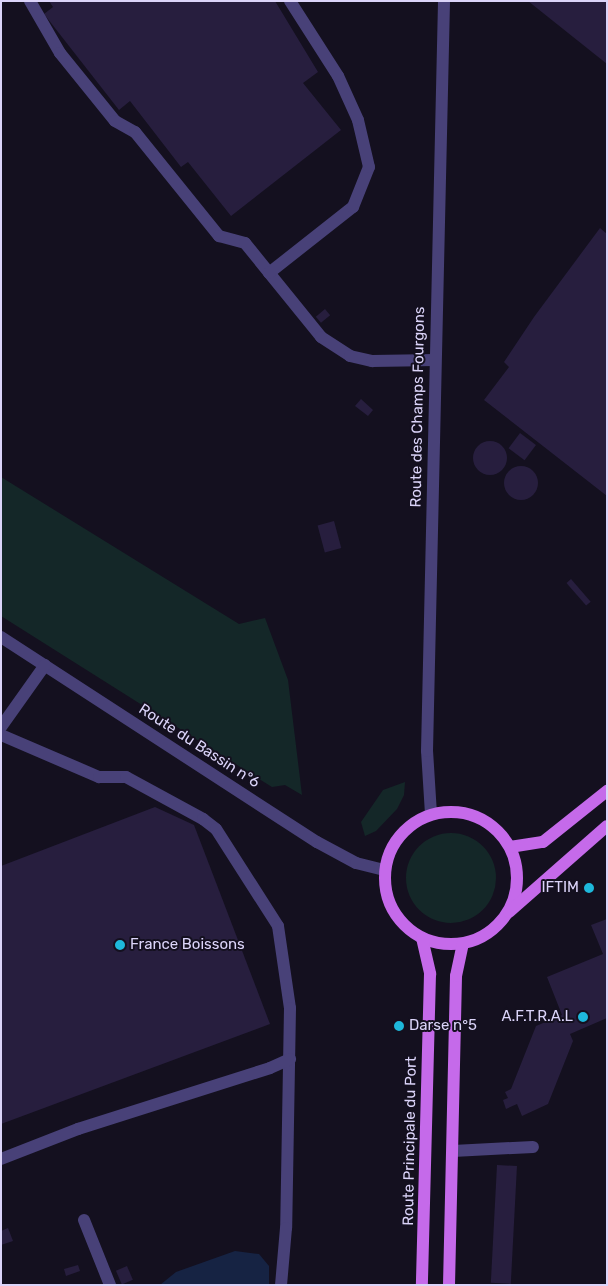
<!DOCTYPE html>
<meta charset="utf-8">
<style>
body{margin:0}
#map{position:relative;width:608px;height:1286px;overflow:hidden;background:#14101f;font-family:Rubik,sans-serif}
div>[style]{position:absolute}
.green>*{inset:0;background:#142728}
.round{border-radius:50%}
.water>*{inset:0;background:#162343}
.building>*{inset:0;background:#271e3e;transform-origin:0 0}
.minor>*{height:12px;margin:-6px;padding:0 6px;transform-origin:6px;border-radius:6px;background:#484178}
.major>*{height:12px;margin:-6px;padding:0 6px;transform-origin:6px;border-radius:6px;background:#c56aea}
.major>.ring{margin:-6px;padding:0;box-sizing:content-box;background:none;border:12px solid #c56aea;border-radius:50%}
.dots>*{width:14px;height:14px;translate:-50% -50%;box-sizing:border-box;border:2px solid #14101f;border-radius:50%}
span{translate:-50% -50%;white-space:nowrap;text-align:center;line-height:1.15;-webkit-text-stroke:4px #14101f;paint-order:stroke}
.street-label{font-size:15px;color:#dbd4f9}
.poi-label{font-size:15px;color:#dbd4f9}
.right{translate:-100% -50%;text-align:right}
.left{translate:0 -50%;text-align:left}
.frame{position:absolute;inset:0;border:2px solid #dbd4f9;pointer-events:none}
</style>
<div id="map">
<div class="green">
<i style="clip-path:polygon(1px 477px,239px 624px,265px 618px,288px 680px,302px 795px,285px 785px,272px 787px,1px 616px)"></i>
<i style="clip-path:polygon(405px 782px,404px 795px,397px 809px,376px 831px,365px 836px,361px 822px,383px 790px)"></i>
<i class="round" style="left:406px;top:833px;width:90px;height:90px"></i>
</div>
<div class="water">
<i style="clip-path:polygon(235px 1251px,259px 1254px,269px 1266px,269px 1285px,160px 1285px,176px 1272px)"></i>
</div>
<div class="building">
<i style="clip-path:polygon(49px 1px,275px 1px,318px 72px,303px 83px,341px 130px,231px 216px,188px 162px,181px 167px,130px 101px,119px 110px,44px 14px,53px 7px)"></i>
<i style="clip-path:polygon(528px 1px,607px 1px,607px 64px)"></i>
<i style="clip-path:polygon(600px 228px,607px 234px,607px 496px,484px 400px,509px 367px,504px 362px,534px 317px)"></i>
<i style="left:325px;top:309px;width:8px;height:12px;rotate:50deg"></i>
<i style="clip-path:polygon(361px 399px,373px 410px,368px 416px,355px 406px)"></i>
<i style="left:520px;top:433px;width:20px;height:19px;rotate:37deg"></i>
<i class="round" style="left:473px;top:441px;width:34px;height:34px"></i>
<i class="round" style="left:504px;top:466px;width:34px;height:34px"></i>
<i style="left:334px;top:521px;width:28px;height:17px;rotate:75deg"></i>
<i style="left:571px;top:579px;width:30px;height:6px;rotate:49deg"></i>
<i style="clip-path:polygon(155px 807px,194px 825px,270px 1024px,1px 1124px,1px 866px)"></i>
<i style="clip-path:polygon(607px 919px,607px 1018px,570px 1034px,573px 1041px,548px 1104px,522px 1116px,517px 1104px,506px 1109px,503px 1100px,508px 1098px,505px 1092px,511px 1089px,536px 1026px,562px 1015px,547px 977px,603px 954px,591px 925px)"></i>
<i style="left:497px;top:1165px;width:20px;height:118px;rotate:3deg"></i>
<i style="clip-path:polygon(8px 1228px,13px 1241px,1px 1245px,1px 1231px)"></i>
<i style="clip-path:polygon(78px 1265px,80px 1271px,66px 1276px,64px 1269px)"></i>
<i style="left:127px;top:1266px;width:15px;height:12px;rotate:67deg"></i>
</div>
<div class="minor">
<i style="left:30px;top:1px;width:60px;rotate:60deg"></i>
<i style="left:60px;top:53px;width:87px;rotate:51deg"></i>
<i style="left:115px;top:121px;width:23px;rotate:29deg"></i>
<i style="left:135px;top:132px;width:134px;rotate:51.1deg"></i>
<i style="left:219px;top:236px;width:27px;rotate:15deg"></i>
<i style="left:245px;top:243px;width:121px;rotate:51deg"></i>
<i style="left:321px;top:337px;width:35px;rotate:33deg"></i>
<i style="left:350px;top:356px;width:23px;rotate:13deg"></i>
<i style="left:372px;top:361px;width:63px;rotate:-0.9deg"></i>
<i style="left:269px;top:273px;width:107px;rotate:-38.2deg"></i>
<i style="left:353px;top:207px;width:43px;rotate:-68.2deg"></i>
<i style="left:369px;top:167px;width:48px;rotate:-103.2deg"></i>
<i style="left:358px;top:120px;width:48px;rotate:-114.4deg"></i>
<i style="left:338px;top:76px;width:89px;rotate:-122.6deg"></i>
<i style="left:1px;top:637px;width:377px;rotate:33deg"></i>
<i style="left:317px;top:842px;width:44px;rotate:28.3deg"></i>
<i style="left:356px;top:863px;width:29px;rotate:14deg"></i>
<i style="left:1px;top:727px;width:76px;rotate:-54.6deg"></i>
<i style="left:1px;top:735px;width:107px;rotate:23.2deg"></i>
<i style="left:99px;top:777px;width:27px"></i>
<i style="left:126px;top:777px;width:88px;rotate:28.6deg"></i>
<i style="left:203px;top:819px;width:16px;rotate:38deg"></i>
<i style="left:216px;top:829px;width:115px;rotate:57.4deg"></i>
<i style="left:278px;top:926px;width:83px;rotate:81.7deg"></i>
<i style="left:290px;top:1008px;width:220px;rotate:91deg"></i>
<i style="left:286px;top:1228px;width:57px;rotate:95deg"></i>
<i style="left:431px;top:814px;width:63px;rotate:-93.6deg"></i>
<i style="left:427px;top:751px;width:750px;rotate:-88.7deg"></i>
<i style="left:453px;top:1151px;width:80px;rotate:-2.9deg"></i>
<i style="left:1px;top:1159px;width:83px;rotate:-21.3deg"></i>
<i style="left:78px;top:1129px;width:201px;rotate:-17.6deg"></i>
<i style="left:270px;top:1068px;width:22px;rotate:-24deg"></i>
<i style="left:84px;top:1220px;width:70px;rotate:68.2deg"></i>
</div>
<div class="major">
<i class="ring" style="left:385px;top:812px;width:120px;height:120px"></i>
<i style="left:510px;top:847px;width:33px;rotate:-9deg"></i>
<i style="left:543px;top:842px;width:82px;rotate:-38.6deg"></i>
<i style="left:509px;top:912px;width:130px;rotate:-41.3deg"></i>
<i style="left:422px;top:938px;width:37px;rotate:77deg"></i>
<i style="left:430px;top:974px;width:311px;rotate:91.5deg"></i>
<i style="left:449px;top:1285px;width:309px;rotate:-88.7deg"></i>
<i style="left:456px;top:976px;width:33px;rotate:-78deg"></i>
</div>
<div class="dots">
<i style="left:589px;top:888px;background:#1eb8db"></i>
<i style="left:120px;top:945px;background:#1eb8db"></i>
<i style="left:583px;top:1017px;background:#1eb8db"></i>
<i style="left:399px;top:1026px;background:#1eb8db"></i>
</div>
<div class="street-label">
<span style="left:418px;top:407px;rotate:-89deg">Route des Champs Fourgons</span>
<span style="left:199px;top:746px;rotate:33deg">Route du Bassin n°6</span>
<span style="left:410px;top:1141px;rotate:-89deg">Route Principale du Port</span>
</div>
<div class="poi-label">
<span class="right" style="left:579px;top:888px">IFTIM</span>
<span class="left" style="left:130px;top:945px">France Boissons</span>
<span class="right" style="left:573px;top:1017px">A.F.T.R.A.L</span>
<span class="left" style="left:409px;top:1026px">Darse n°5</span>
</div>
<div class="frame"></div>
</div>
